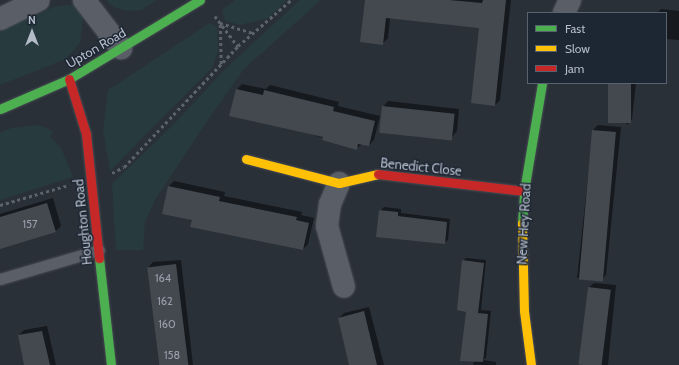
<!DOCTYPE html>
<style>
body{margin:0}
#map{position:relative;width:679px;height:365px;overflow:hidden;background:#2a3038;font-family:Cabin,sans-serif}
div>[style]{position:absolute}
.green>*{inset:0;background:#273a3e}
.shadow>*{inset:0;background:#0007}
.building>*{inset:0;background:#444950;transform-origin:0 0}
.path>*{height:2.5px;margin-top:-1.25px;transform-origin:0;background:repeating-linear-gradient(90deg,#5d636a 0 3px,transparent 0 6px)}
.roads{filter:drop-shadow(0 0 1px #484c53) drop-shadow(0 0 1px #484c53)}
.lane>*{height:11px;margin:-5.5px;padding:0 5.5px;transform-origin:5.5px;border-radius:5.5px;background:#5a5e66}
.street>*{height:22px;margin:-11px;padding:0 11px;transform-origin:11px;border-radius:11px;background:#5a5e66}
.fast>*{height:9px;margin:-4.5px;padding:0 4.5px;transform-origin:4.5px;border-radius:4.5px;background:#4caf50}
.slow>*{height:9px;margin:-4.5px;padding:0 4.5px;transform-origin:4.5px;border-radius:4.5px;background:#ffc107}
.jam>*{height:9px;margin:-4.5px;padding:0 4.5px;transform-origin:4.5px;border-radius:4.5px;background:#c62828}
span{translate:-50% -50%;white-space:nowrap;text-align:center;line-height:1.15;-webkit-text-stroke:3px #1d2633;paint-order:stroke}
.number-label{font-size:11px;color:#989fab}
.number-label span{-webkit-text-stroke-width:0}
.street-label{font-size:13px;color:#b4bcc9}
.legend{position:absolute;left:527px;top:12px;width:140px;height:72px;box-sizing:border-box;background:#1d2633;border:1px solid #59626f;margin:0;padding:5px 7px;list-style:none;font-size:12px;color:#b4bcc9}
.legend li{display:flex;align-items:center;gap:8px;height:20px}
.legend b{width:20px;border:1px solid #59626f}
.north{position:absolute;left:12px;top:12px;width:40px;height:40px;-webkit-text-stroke:3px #1d2633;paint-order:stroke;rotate:0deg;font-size:11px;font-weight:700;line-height:16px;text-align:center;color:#b4bcc9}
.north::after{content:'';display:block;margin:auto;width:14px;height:18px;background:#b4bcc9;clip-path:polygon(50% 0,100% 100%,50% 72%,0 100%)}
</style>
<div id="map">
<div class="green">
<i style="clip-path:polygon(106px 0,156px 0,142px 10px,126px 11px,114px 7px)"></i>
<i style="clip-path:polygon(235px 0,287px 0,268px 18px,240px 25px,225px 21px,222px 10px)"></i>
<i style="clip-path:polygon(300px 0,321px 0,244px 69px,207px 121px,155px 200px,145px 222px,143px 250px,116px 250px,112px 184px,175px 123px,227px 67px)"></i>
<i style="clip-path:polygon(73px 4px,83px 18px,80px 43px,66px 59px,0 85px,0 30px,54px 7px)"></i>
<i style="clip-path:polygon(210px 23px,217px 27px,218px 51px,212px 68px,110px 171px,103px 130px,108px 90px)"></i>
<i style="clip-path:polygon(39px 125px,53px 131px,50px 136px,61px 148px,73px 177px,0 200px,0 133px,11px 128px)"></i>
</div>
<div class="shadow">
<i style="clip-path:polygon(366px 0,511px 0,500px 100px,495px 105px,480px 27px,390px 18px,388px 38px,383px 43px)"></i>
<i style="clip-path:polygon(661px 9px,679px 11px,679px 40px,666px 39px,666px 13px,657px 13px)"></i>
<i style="clip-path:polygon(609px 83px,636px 83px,632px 119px,627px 125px)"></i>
<i style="clip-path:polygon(242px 84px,266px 89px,270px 85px,339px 102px,338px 106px,380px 116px,374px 140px,369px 145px,362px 144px,357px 148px,307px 133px,237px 89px)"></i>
<i style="clip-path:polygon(388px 101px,459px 109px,457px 131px,452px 137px,383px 107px)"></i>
<i style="clip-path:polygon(598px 125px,621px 127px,606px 275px,600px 281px,577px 278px,593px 130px)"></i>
<i style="clip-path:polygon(174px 181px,225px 192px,224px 196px,302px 212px,301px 215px,314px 218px,308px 244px,303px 249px,193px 219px,169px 186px)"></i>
<i style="clip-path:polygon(53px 198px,61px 226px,56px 231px,0 248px,0 214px)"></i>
<i style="clip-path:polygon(384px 207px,401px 209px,401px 213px,450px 219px,448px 240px,444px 243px,380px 211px)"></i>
<i style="clip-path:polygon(466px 258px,486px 260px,481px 310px,491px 311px,486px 358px,483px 360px,496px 362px,496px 365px,473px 365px,474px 361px,463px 261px)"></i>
<i style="clip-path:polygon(181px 260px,193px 365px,159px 365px,148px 268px,153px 262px)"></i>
<i style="clip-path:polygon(594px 283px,616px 285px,608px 365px,581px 365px,588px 288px)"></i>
<i style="clip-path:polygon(369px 307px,384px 365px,350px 365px,339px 318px,344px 313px)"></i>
<i style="clip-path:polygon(47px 326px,56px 365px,25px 365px,19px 335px,24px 330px)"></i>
</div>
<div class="building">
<i style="clip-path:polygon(365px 0,449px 0,482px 3px,483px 0,506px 0,495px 106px,471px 103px,479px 28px,386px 18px,383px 45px,360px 42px)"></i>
<i style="left:608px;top:83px;width:23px;height:40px"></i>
<i style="clip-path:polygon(236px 89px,263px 95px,264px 90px,334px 107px,333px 111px,375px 121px,369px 146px,358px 144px,357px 150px,322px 140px,323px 137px,229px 116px)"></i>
<i style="left:382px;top:106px;width:73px;height:27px;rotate:6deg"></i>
<i style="left:592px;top:130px;width:24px;height:150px;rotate:5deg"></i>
<i style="clip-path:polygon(168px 186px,220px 197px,219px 201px,297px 217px,296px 220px,309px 223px,303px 250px,190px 227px,192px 220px,162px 214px)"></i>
<i style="clip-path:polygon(47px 203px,56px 232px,0 249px,0 217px)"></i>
<i style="clip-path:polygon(379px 210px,398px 212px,398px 216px,447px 222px,445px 244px,376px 237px)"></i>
<i style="clip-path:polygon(462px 260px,484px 263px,478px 313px,488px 314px,483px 362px,460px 361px,466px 312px,457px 310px)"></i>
<i style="left:176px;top:264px;width:102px;height:29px;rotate:83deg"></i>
<i style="left:588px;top:287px;width:23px;height:78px;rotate:7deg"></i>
<i style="clip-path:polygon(364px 311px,377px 365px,349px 365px,338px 318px)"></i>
<i style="clip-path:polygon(42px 331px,50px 365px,24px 365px,18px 335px)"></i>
</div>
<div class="path">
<i style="left:215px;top:16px;width:38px;rotate:53deg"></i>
<i style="left:238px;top:46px;width:70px;rotate:-41deg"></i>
<i style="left:221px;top:64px;width:41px;rotate:-91.4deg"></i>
<i style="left:220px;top:23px;width:34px;rotate:17deg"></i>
<i style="left:112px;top:173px;width:13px;rotate:-27deg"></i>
<i style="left:124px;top:167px;width:166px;rotate:-46.7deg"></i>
<i style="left:0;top:205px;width:72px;rotate:-16.2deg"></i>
</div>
<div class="roads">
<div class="lane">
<i style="left:0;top:279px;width:103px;rotate:-16.3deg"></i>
</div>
<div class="street">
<i style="left:84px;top:0;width:61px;rotate:52.4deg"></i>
<i style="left:564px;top:13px;width:14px;rotate:-65deg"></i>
<i style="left:0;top:19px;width:43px;rotate:-26deg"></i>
<i style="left:339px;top:183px;width:23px;rotate:113deg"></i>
<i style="left:330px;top:204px;width:22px;rotate:98deg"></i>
<i style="left:327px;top:226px;width:63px;rotate:74.4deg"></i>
</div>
<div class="fast">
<i style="left:0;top:109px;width:75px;rotate:-23.5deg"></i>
<i style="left:69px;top:79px;width:153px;rotate:-31.1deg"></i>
<i style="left:522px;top:223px;width:32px;rotate:-86deg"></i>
<i style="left:524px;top:191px;width:109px;rotate:-80.5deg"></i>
<i style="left:99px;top:258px;width:108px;rotate:83.6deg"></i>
</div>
<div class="slow">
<i style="left:246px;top:159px;width:96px;rotate:14.5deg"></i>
<i style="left:339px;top:183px;width:40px;rotate:-13deg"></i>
<i style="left:522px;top:223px;width:88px;rotate:88.7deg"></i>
<i style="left:524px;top:311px;width:54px;rotate:82.6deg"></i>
</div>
<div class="jam">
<i style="left:69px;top:79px;width:58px;rotate:72.8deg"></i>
<i style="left:86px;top:134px;width:125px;rotate:84deg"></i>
<i style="left:378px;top:174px;width:147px;rotate:6.6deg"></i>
</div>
</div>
<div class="number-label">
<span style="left:30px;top:224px">157</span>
<span style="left:163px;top:278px">164</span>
<span style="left:165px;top:301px">162</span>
<span style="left:167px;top:324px">160</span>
<span style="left:172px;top:355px">158</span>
</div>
<div class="street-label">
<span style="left:96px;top:48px;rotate:-30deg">Upton Road</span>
<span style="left:421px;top:167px;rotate:6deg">Benedict Close</span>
<span style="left:83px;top:222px;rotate:-96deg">Houghton Road</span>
<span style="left:524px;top:224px;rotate:-87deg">New Hey Road</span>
</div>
<ul class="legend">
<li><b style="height:5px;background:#4caf50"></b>Fast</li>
<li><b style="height:5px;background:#ffc107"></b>Slow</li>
<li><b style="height:5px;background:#c62828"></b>Jam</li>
</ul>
<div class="north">N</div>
</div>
